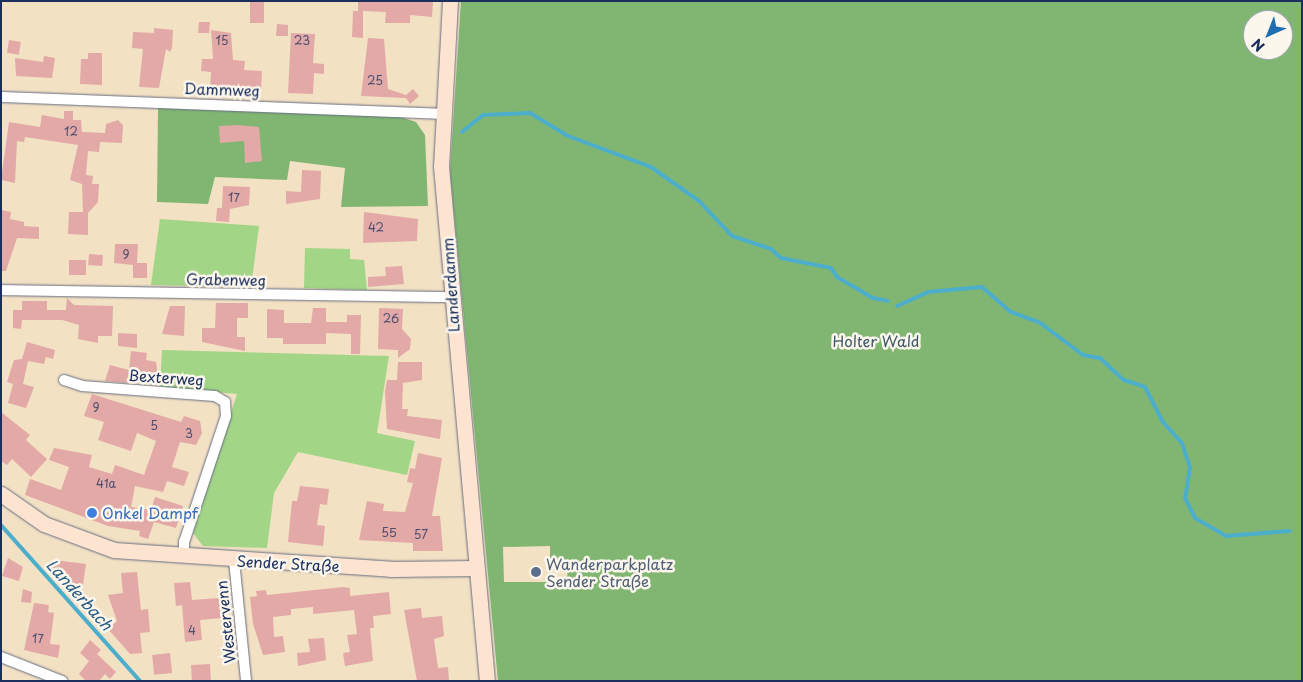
<!DOCTYPE html>
<meta charset="utf-8">
<style>
body{margin:0}
#map{position:relative;width:1303px;height:682px;overflow:hidden;background:#f3e1c4;font-family:"Playpen Sans",sans-serif}
div>[style]{position:absolute}
.green>*{inset:0;background:#a2d585}
.forest>*{inset:0;background:#81b672}
.stream>*{height:4px;margin:-2px;padding:0 2px;transform-origin:2px;border-radius:2px;background:#4daecc}
.building>*{inset:0;background:#e2a9a6;transform-origin:0 0}
.roads{filter:drop-shadow(0 0 1px #676d82) drop-shadow(0 0 1px #676d82)}
.street>*{height:10px;margin:-5px;padding:0 5px;transform-origin:5px;border-radius:5px;background:#fff}
.secondary>*{height:15px;margin:-7.5px;padding:0 7.5px;transform-origin:7.5px;border-radius:7.5px;background:#fde4d1}
.dots>*{width:14px;height:14px;translate:-50% -50%;box-sizing:border-box;border:2px solid #fbf7ec;border-radius:50%}
span{translate:-50% -50%;white-space:nowrap;text-align:center;line-height:1.15;-webkit-text-stroke:5px #fbf7ec;paint-order:stroke}
.number-label{font-size:12px;color:#4d4e70}
.number-label span{-webkit-text-stroke-width:0}
.street-label{font-size:15px;color:#1b2f5e}
.park-label{font-size:15px;color:#3d5868}
.shop-label{font-size:15px;color:#366cbe}
.left{translate:0 -50%;text-align:left}
.service-label{font-size:15px;color:#4e5e75}
.water-label{font-size:16px;color:#2c5b84;font-style:italic}
.frame{position:absolute;inset:0;border:2px solid #1b2f5e;pointer-events:none}
.north{position:absolute;left:1243px;top:10px;width:50px;height:50px;box-sizing:border-box;background:#fbf7ec;border:1px solid #a1a7b3;border-radius:50%;rotate:224deg;font-size:14px;font-weight:700;line-height:20px;text-align:center;color:#1b2f5e}
.north::after{content:'';display:block;margin:auto;width:18px;height:22px;background:#1f6fb2;clip-path:polygon(50% 0,100% 100%,50% 72%,0 100%)}
</style>
<div id="map">
<div class="green">
<i style="clip-path:polygon(160px 219px,259px 226px,251px 287px,151px 285px)"></i>
<i style="clip-path:polygon(305px 248px,350px 249px,350px 259px,364px 260px,367px 290px,304px 288px)"></i>
<i style="clip-path:polygon(162px 350px,389px 356px,377px 433px,415px 441px,407px 475px,298px 452px,274px 493px,267px 548px,203px 546px,193px 533px,237px 394px,160px 387px)"></i>
</div>
<div class="forest">
<i style="clip-path:polygon(evenodd,461px 1px,1302px 1px,1302px 681px,498px 681px,450px 171px,461px 1px,1253px 20px,1283px 20px,1283px 50px,1253px 50px,1253px 20px,461px 1px,550px 546px,550px 562px,568px 563px,567px 582px,504px 582px,503px 547px,550px 546px)"></i>
<i style="clip-path:polygon(158px 108px,401px 117px,416px 122px,425px 135px,428px 206px,341px 207px,345px 168px,290px 161px,287px 180px,215px 177px,208px 204px,157px 202px)"></i>
</div>
<div class="stream">
<i style="left:462px;top:132px;width:27px;rotate:-39deg"></i>
<i style="left:483px;top:115px;width:47px;rotate:-2.4deg"></i>
<i style="left:530px;top:113px;width:44px;rotate:31.2deg"></i>
<i style="left:568px;top:136px;width:89px;rotate:20.5deg"></i>
<i style="left:651px;top:167px;width:59px;rotate:35.3deg"></i>
<i style="left:699px;top:201px;width:48px;rotate:46.7deg"></i>
<i style="left:732px;top:236px;width:41px;rotate:18.4deg"></i>
<i style="left:771px;top:249px;width:13px;rotate:42deg"></i>
<i style="left:781px;top:258px;width:51px;rotate:11.3deg"></i>
<i style="left:831px;top:268px;width:11px;rotate:56deg"></i>
<i style="left:837px;top:277px;width:42px;rotate:30.3deg"></i>
<i style="left:873px;top:298px;width:15px;rotate:11deg"></i>
<i style="left:897px;top:306px;width:34px;rotate:-24deg"></i>
<i style="left:928px;top:292px;width:54px;rotate:-5.3deg"></i>
<i style="left:982px;top:287px;width:38px;rotate:41deg"></i>
<i style="left:1011px;top:312px;width:30px;rotate:20deg"></i>
<i style="left:1039px;top:322px;width:55px;rotate:36.9deg"></i>
<i style="left:1083px;top:355px;width:17px;rotate:10deg"></i>
<i style="left:1100px;top:358px;width:33px;rotate:43deg"></i>
<i style="left:1124px;top:380px;width:22px;rotate:18deg"></i>
<i style="left:1145px;top:387px;width:39px;rotate:63deg"></i>
<i style="left:1163px;top:422px;width:28px;rotate:48deg"></i>
<i style="left:1182px;top:443px;width:26px;rotate:72deg"></i>
<i style="left:1190px;top:468px;width:30px;rotate:99deg"></i>
<i style="left:1185px;top:498px;width:22px;rotate:63deg"></i>
<i style="left:1195px;top:518px;width:36px;rotate:30deg"></i>
<i style="left:1226px;top:536px;width:64px;rotate:-4.5deg"></i>
<i style="left:1px;top:525px;width:209px;rotate:48.3deg"></i>
</div>
<div class="building">
<i style="left:250px;top:1px;width:14px;height:22px"></i>
<i style="clip-path:polygon(358px 1px,433px 1px,432px 17px,410px 15px,410px 23px,385px 23px,386px 12px,363px 11px,363px 38px,352px 37px,353px 11px,358px 11px)"></i>
<i style="clip-path:polygon(199px 22px,210px 22px,209px 33px,198px 33px)"></i>
<i style="clip-path:polygon(277px 24px,288px 25px,288px 36px,276px 36px)"></i>
<i style="clip-path:polygon(154px 28px,173px 30px,172px 48px,170px 52px,166px 49px,159px 88px,139px 87px,143px 49px,132px 48px,133px 32px,154px 33px)"></i>
<i style="clip-path:polygon(211px 30px,231px 33px,233px 60px,245px 61px,244px 70px,262px 71px,261px 91px,210px 89px,211px 72px,201px 71px,202px 59px,213px 59px)"></i>
<i style="clip-path:polygon(291px 33px,315px 34px,313px 63px,324px 64px,324px 74px,314px 73px,313px 94px,288px 93px)"></i>
<i style="clip-path:polygon(368px 38px,384px 39px,388px 89px,406px 95px,413px 89px,419px 96px,410px 104px,406px 98px,361px 96px)"></i>
<i style="left:9px;top:40px;width:12px;height:13px;rotate:9deg"></i>
<i style="clip-path:polygon(88px 53px,102px 53px,102px 85px,80px 84px,81px 59px,88px 59px)"></i>
<i style="clip-path:polygon(44px 56px,55px 58px,52px 78px,16px 76px,15px 58px,43px 62px)"></i>
<i style="clip-path:polygon(64px 111px,73px 111px,73px 120px,81px 120px,82px 132px,105px 133px,106px 124px,118px 120px,123px 125px,122px 143px,100px 142px,99px 152px,88px 151px,86px 175px,93px 176px,92px 184px,99px 184px,98px 202px,88px 213px,88px 235px,68px 234px,69px 212px,83px 212px,82px 184px,70px 180px,78px 145px,25px 137px,24px 142px,17px 141px,15px 183px,1px 180px,9px 122px,40px 127px,42px 115px,64px 119px)"></i>
<i style="clip-path:polygon(238px 125px,259px 127px,262px 161px,245px 163px,244px 141px,220px 143px,219px 126px)"></i>
<i style="clip-path:polygon(302px 170px,321px 171px,320px 199px,286px 204px,286px 191px,301px 192px)"></i>
<i style="clip-path:polygon(223px 186px,250px 187px,249px 205px,230px 209px,229px 222px,216px 221px,217px 208px,222px 208px)"></i>
<i style="clip-path:polygon(1px 210px,11px 212px,10px 219px,24px 222px,24px 226px,39px 227px,39px 239px,17px 238px,6px 271px,1px 271px)"></i>
<i style="clip-path:polygon(364px 212px,418px 219px,417px 241px,363px 243px)"></i>
<i style="clip-path:polygon(115px 244px,138px 244px,137px 263px,147px 263px,147px 278px,133px 278px,133px 265px,114px 263px)"></i>
<i style="left:89px;top:254px;width:14px;height:11px;rotate:4deg"></i>
<i style="left:86px;top:260px;width:15px;height:17px;rotate:90deg"></i>
<i style="clip-path:polygon(402px 266px,404px 284px,368px 287px,368px 277px,386px 276px,385px 267px)"></i>
<i style="clip-path:polygon(67px 298px,74px 305px,113px 306px,112px 336px,98px 336px,98px 343px,78px 339px,79px 325px,62px 320px,22px 320px,21px 329px,13px 328px,13px 310px,22px 310px,22px 301px,47px 301px,47px 310px,66px 310px)"></i>
<i style="clip-path:polygon(216px 303px,248px 303px,248px 318px,237px 318px,237px 337px,245px 337px,245px 351px,202px 342px,202px 328px,215px 328px)"></i>
<i style="clip-path:polygon(170px 306px,185px 306px,184px 336px,162px 334px)"></i>
<i style="clip-path:polygon(313px 308px,326px 308px,326px 322px,347px 322px,347px 315px,361px 315px,360px 354px,351px 354px,351px 334px,326px 333px,326px 344px,283px 344px,283px 338px,267px 338px,267px 309px,284px 310px,284px 323px,311px 323px)"></i>
<i style="clip-path:polygon(379px 308px,403px 309px,402px 329px,411px 339px,410px 349px,398px 358px,398px 350px,378px 349px)"></i>
<i style="clip-path:polygon(118px 333px,137px 334px,137px 348px,118px 346px)"></i>
<i style="clip-path:polygon(27px 342px,55px 350px,53px 359px,46px 357px,44px 364px,28px 361px,23px 384px,34px 387px,26px 408px,8px 403px,13px 384px,7px 382px,14px 360px,22px 359px)"></i>
<i style="clip-path:polygon(131px 351px,147px 353px,146px 360px,156px 362px,159px 383px,130px 377px,129px 383px,105px 381px,110px 365px,129px 370px)"></i>
<i style="clip-path:polygon(398px 362px,422px 362px,422px 380px,403px 383px,402px 409px,408px 409px,407px 416px,442px 420px,440px 439px,387px 429px,385px 392px,387px 380px,397px 380px)"></i>
<i style="clip-path:polygon(92px 394px,181px 422px,184px 416px,200px 421px,202px 433px,196px 445px,180px 442px,172px 467px,189px 472px,184px 486px,167px 481px,163px 492px,135px 486px,131px 507px,151px 510px,155px 497px,183px 506px,176px 528px,154px 522px,148px 539px,139px 536px,140px 531px,108px 526px,25px 495px,30px 479px,61px 490px,69px 467px,49px 460px,54px 448px,92px 455px,89px 467px,112px 474px,115px 465px,144px 475px,156px 441px,137px 433px,131px 451px,98px 440px,104px 422px,84px 416px)"></i>
<i style="clip-path:polygon(1px 412px,30px 435px,26px 440px,47px 459px,31px 477px,12px 459px,7px 465px,1px 461px)"></i>
<i style="clip-path:polygon(418px 453px,442px 458px,432px 516px,440px 516px,443px 551px,413px 551px,413px 543px,359px 540px,367px 501px,384px 504px,383px 511px,405px 512px,413px 483px,407px 482px,410px 468px,415px 469px)"></i>
<i style="clip-path:polygon(300px 486px,329px 489px,327px 505px,320px 504px,317px 525px,325px 526px,323px 546px,288px 542px,292px 501px,297px 501px)"></i>
<i style="clip-path:polygon(8px 558px,23px 567px,19px 581px,2px 576px)"></i>
<i style="clip-path:polygon(54px 560px,86px 564px,83px 585px,65px 582px,66px 574px,52px 572px)"></i>
<i style="clip-path:polygon(137px 572px,141px 610px,148px 609px,150px 632px,140px 633px,142px 653px,130px 654px,108px 629px,117px 621px,108px 595px,123px 593px,121px 573px)"></i>
<i style="clip-path:polygon(190px 582px,192px 600px,219px 598px,221px 618px,200px 620px,202px 640px,185px 642px,182px 605px,176px 606px,174px 583px)"></i>
<i style="clip-path:polygon(343px 587px,350px 588px,350px 596px,389px 592px,391px 614px,373px 616px,374px 628px,370px 628px,373px 661px,345px 666px,343px 653px,350px 652px,347px 635px,357px 634px,354px 610px,313px 614px,313px 607px,291px 609px,291px 615px,273px 617px,274px 637px,283px 636px,285px 652px,263px 655px,253px 624px,250px 597px,257px 596px,256px 591px,266px 590px,267px 595px)"></i>
<i style="clip-path:polygon(23px 589px,32px 592px,31px 603px,21px 602px)"></i>
<i style="clip-path:polygon(34px 603px,49px 605px,48px 612px,54px 613px,50px 644px,60px 645px,58px 658px,24px 650px)"></i>
<i style="clip-path:polygon(421px 608px,422px 618px,442px 616px,444px 636px,434px 639px,438px 668px,448px 667px,449px 681px,417px 681px,404px 610px)"></i>
<i style="clip-path:polygon(324px 638px,326px 660px,298px 666px,297px 653px,310px 652px,308px 639px)"></i>
<i style="clip-path:polygon(90px 640px,101px 650px,97px 654px,116px 672px,110px 679px,105px 674px,99px 681px,86px 681px,79px 674px,89px 661px,80px 653px)"></i>
<i style="left:170px;top:653px;width:20px;height:18px;rotate:84deg"></i>
<i style="left:210px;top:664px;width:17px;height:19px;rotate:87deg"></i>
</div>
<div class="roads">
<div class="street">
<i style="left:1px;top:97px;width:441px;rotate:2.2deg"></i>
<i style="left:1px;top:290px;width:449px;rotate:0.9deg"></i>
<i style="left:64px;top:380px;width:19px;rotate:18deg"></i>
<i style="left:82px;top:386px;width:133px;rotate:4.3deg"></i>
<i style="left:215px;top:396px;width:12px;rotate:31deg"></i>
<i style="left:225px;top:402px;width:14px;rotate:86deg"></i>
<i style="left:226px;top:416px;width:133px;rotate:108.4deg"></i>
<i style="left:184px;top:542px;width:15px;rotate:90deg"></i>
<i style="left:234px;top:560px;width:122px;rotate:84.3deg"></i>
<i style="left:1px;top:657px;width:66px;rotate:21.5deg"></i>
</div>
<div class="secondary">
<i style="left:450px;top:1px;width:165px;rotate:93.1deg"></i>
<i style="left:441px;top:166px;width:517px;rotate:84.9deg"></i>
<i style="left:1px;top:494px;width:52px;rotate:34.9deg"></i>
<i style="left:44px;top:524px;width:75px;rotate:20.4deg"></i>
<i style="left:114px;top:550px;width:277px;rotate:3.9deg"></i>
<i style="left:390px;top:569px;width:86px;rotate:-0.7deg"></i>
</div>
</div>
<div class="dots">
<i style="left:92px;top:513px;background:#3f7fe0"></i>
<i style="left:536px;top:572px;background:#5c6f8a"></i>
</div>
<div class="number-label">
<span style="left:222px;top:41px">15</span>
<span style="left:302px;top:41px">23</span>
<span style="left:375px;top:81px">25</span>
<span style="left:71px;top:132px">12</span>
<span style="left:234px;top:198px">17</span>
<span style="left:376px;top:228px">42</span>
<span style="left:126px;top:255px">9</span>
<span style="left:391px;top:319px">26</span>
<span style="left:96px;top:408px">9</span>
<span style="left:154px;top:426px">5</span>
<span style="left:189px;top:434px">3</span>
<span style="left:106px;top:484px">41a</span>
<span style="left:389px;top:533px">55</span>
<span style="left:421px;top:535px">57</span>
<span style="left:192px;top:631px">4</span>
<span style="left:38px;top:639px">17</span>
</div>
<div class="street-label">
<span style="left:222px;top:89px;rotate:2deg">Dammweg</span>
<span style="left:226px;top:279px;rotate:1deg">Grabenweg</span>
<span style="left:450px;top:285px;rotate:-94deg">Landerdamm</span>
<span style="left:166px;top:377px;rotate:4deg">Bexterweg</span>
<span style="left:288px;top:563px;rotate:3deg">Sender Straße</span>
<span style="left:225px;top:622px;rotate:-96deg">Westervenn</span>
</div>
<div class="park-label">
<span style="left:876px;top:341px">Holter Wald</span>
</div>
<div class="shop-label">
<span class="left" style="left:102px;top:513px">Onkel Dampf</span>
</div>
<div class="service-label">
<span class="left" style="left:546px;top:572px">Wanderparkplatz<br>Sender Straße</span>
</div>
<div class="water-label">
<span style="left:80px;top:594px;rotate:48deg">Landerbach</span>
</div>
<div class="frame"></div>
<div class="north">N</div>
</div>
